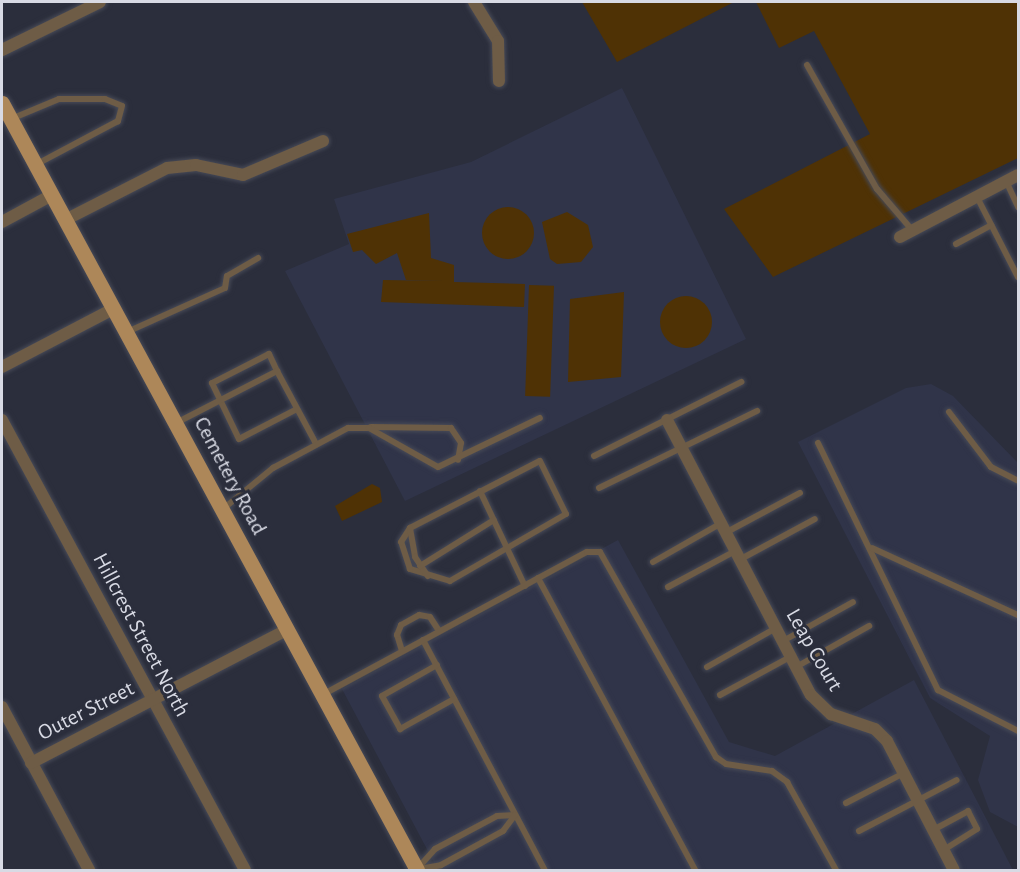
<!DOCTYPE html>
<style>
body{margin:0}
#map{position:relative;width:1020px;height:872px;overflow:hidden;background:#2b2e3c;font-family:"Alegreya Sans",sans-serif}
div>[style]{position:absolute}
.built>*{inset:0;background:#303449}
.green>*{inset:0;background:#4f3205;transform-origin:0 0}
.round{border-radius:50%}
.roads{filter:drop-shadow(0 0 2px #474a57) drop-shadow(0 0 2px #474a57)}
.lane>*{height:6px;margin:-3px;padding:0 3px;transform-origin:3px;border-radius:3px;background:#6e5c46}
.street>*{height:12px;margin:-6px;padding:0 6px;transform-origin:6px;border-radius:6px;background:#6e5c46}
.primary>*{height:15px;margin:-7.5px;padding:0 7.5px;transform-origin:7.5px;border-radius:7.5px;background:#ad8759}
span{translate:-50% -50%;white-space:nowrap;text-align:center;line-height:1.15;-webkit-text-stroke:6px #2b2e3c;paint-order:stroke}
.street-label{font-size:22px;color:#d8dae4}
.frame{position:absolute;inset:0;border:3px solid #d8dae4;pointer-events:none}
</style>
<div id="map">
<div class="built">
<i style="clip-path:polygon(622px 88px,746px 339px,405px 501px,285px 271px,349px 244px,334px 199px,471px 162px)"></i>
<i style="clip-path:polygon(931px 384px,953px 396px,1018px 463px,1018px 827px,990px 812px,978px 780px,990px 736px,930px 698px,798px 442px,906px 388px)"></i>
<i style="clip-path:polygon(618px 540px,729px 742px,775px 756px,914px 680px,1013px 870px,438px 870px,342px 689px)"></i>
</div>
<div class="green">
<i style="clip-path:polygon(582px 2px,734px 2px,617px 62px)"></i>
<i style="clip-path:polygon(756px 2px,1018px 2px,1018px 158px,773px 277px,724px 209px,870px 134px,814px 31px,779px 48px)"></i>
<i class="round" style="left:482px;top:207px;width:52px;height:52px"></i>
<i style="clip-path:polygon(567px 212px,588px 225px,593px 247px,581px 262px,557px 264px,550px 259px,542px 222px)"></i>
<i style="clip-path:polygon(429px 213px,431px 258px,454px 265px,454px 282px,525px 284px,524px 307px,381px 302px,383px 280px,445px 281px,406px 280px,397px 253px,376px 264px,362px 250px,353px 252px,347px 234px)"></i>
<i style="left:529px;top:285px;width:25px;height:111px;rotate:2deg"></i>
<i style="clip-path:polygon(624px 292px,621px 377px,568px 382px,570px 299px)"></i>
<i class="round" style="left:660px;top:296px;width:52px;height:52px"></i>
<i style="clip-path:polygon(372px 484px,380px 488px,382px 502px,342px 521px,335px 506px)"></i>
</div>
<div class="roads">
<div class="lane">
<i style="left:807px;top:65px;width:142px;rotate:60.6deg"></i>
<i style="left:877px;top:189px;width:54px;rotate:49.5deg"></i>
<i style="left:11px;top:119px;width:52px;rotate:-22.6deg"></i>
<i style="left:59px;top:99px;width:46px"></i>
<i style="left:105px;top:99px;width:18px;rotate:22deg"></i>
<i style="left:122px;top:106px;width:16px;rotate:105deg"></i>
<i style="left:118px;top:121px;width:92px;rotate:152deg"></i>
<i style="left:1006px;top:181px;width:29px;rotate:65deg"></i>
<i style="left:977px;top:197px;width:90px;rotate:62.9deg"></i>
<i style="left:956px;top:244px;width:40px;rotate:-28deg"></i>
<i style="left:127px;top:332px;width:107px;rotate:-24.2deg"></i>
<i style="left:225px;top:288px;width:12px;rotate:-81deg"></i>
<i style="left:227px;top:276px;width:36px;rotate:-30deg"></i>
<i style="left:277px;top:371px;width:19px;rotate:-115deg"></i>
<i style="left:269px;top:354px;width:64px;rotate:153deg"></i>
<i style="left:212px;top:383px;width:62px;rotate:64.3deg"></i>
<i style="left:239px;top:439px;width:65px;rotate:-27.3deg"></i>
<i style="left:949px;top:412px;width:69px;rotate:52.6deg"></i>
<i style="left:991px;top:467px;width:30px;rotate:27deg"></i>
<i style="left:176px;top:423px;width:114px;rotate:-27.2deg"></i>
<i style="left:277px;top:371px;width:81px;rotate:61.8deg"></i>
<i style="left:371px;top:427px;width:80px;rotate:0.7deg"></i>
<i style="left:451px;top:428px;width:18px;rotate:56deg"></i>
<i style="left:461px;top:443px;width:17px;rotate:100deg"></i>
<i style="left:818px;top:443px;width:275px;rotate:64.1deg"></i>
<i style="left:938px;top:690px;width:90px;rotate:27.1deg"></i>
<i style="left:594px;top:456px;width:165px;rotate:-26.7deg"></i>
<i style="left:540px;top:461px;width:59px;rotate:63.9deg"></i>
<i style="left:566px;top:514px;width:134px;rotate:150deg"></i>
<i style="left:450px;top:581px;width:42px;rotate:-163.3deg"></i>
<i style="left:410px;top:569px;width:28px;rotate:-108deg"></i>
<i style="left:401px;top:542px;width:17px;rotate:-57deg"></i>
<i style="left:410px;top:528px;width:146px;rotate:-27.3deg"></i>
<i style="left:599px;top:488px;width:176px;rotate:-26deg"></i>
<i style="left:480px;top:491px;width:105px;rotate:64.7deg"></i>
<i style="left:223px;top:509px;width:65px;rotate:-39.4deg"></i>
<i style="left:273px;top:468px;width:85px;rotate:-28.1deg"></i>
<i style="left:348px;top:428px;width:21px"></i>
<i style="left:369px;top:428px;width:79px;rotate:29.5deg"></i>
<i style="left:438px;top:467px;width:113px;rotate:-25.7deg"></i>
<i style="left:410px;top:528px;width:29px;rotate:80deg"></i>
<i style="left:415px;top:557px;width:23px;rotate:56deg"></i>
<i style="left:725px;top:533px;width:85px;rotate:-28.1deg"></i>
<i style="left:872px;top:548px;width:161px;rotate:24.7deg"></i>
<i style="left:739px;top:560px;width:86px;rotate:-28.3deg"></i>
<i style="left:653px;top:562px;width:77px;rotate:-29.6deg"></i>
<i style="left:420px;top:566px;width:87px;rotate:-31.9deg"></i>
<i style="left:538px;top:578px;width:332px;rotate:61.7deg"></i>
<i style="left:668px;top:587px;width:76px;rotate:-28.2deg"></i>
<i style="left:423px;top:640px;width:260px;rotate:62.1deg"></i>
<i style="left:783px;top:641px;width:80px;rotate:-29.1deg"></i>
<i style="left:402px;top:651px;width:17px;rotate:-107deg"></i>
<i style="left:397px;top:635px;width:11px;rotate:-68deg"></i>
<i style="left:401px;top:625px;width:21px;rotate:-29deg"></i>
<i style="left:419px;top:615px;width:11px;rotate:10deg"></i>
<i style="left:430px;top:617px;width:17px;rotate:57deg"></i>
<i style="left:437px;top:665px;width:63px;rotate:150.6deg"></i>
<i style="left:382px;top:696px;width:38px;rotate:61deg"></i>
<i style="left:400px;top:729px;width:62px;rotate:-29.1deg"></i>
<i style="left:707px;top:667px;width:79px;rotate:-29.5deg"></i>
<i style="left:796px;top:667px;width:84px;rotate:-29.3deg"></i>
<i style="left:322px;top:695px;width:301px;rotate:-28.4deg"></i>
<i style="left:587px;top:552px;width:13px"></i>
<i style="left:600px;top:552px;width:236px;rotate:60.5deg"></i>
<i style="left:716px;top:757px;width:12px;rotate:35deg"></i>
<i style="left:726px;top:764px;width:47px;rotate:8.7deg"></i>
<i style="left:772px;top:771px;width:19px;rotate:36deg"></i>
<i style="left:787px;top:782px;width:101px;rotate:60.9deg"></i>
<i style="left:720px;top:695px;width:80px;rotate:-28.5deg"></i>
<i style="left:846px;top:803px;width:65px;rotate:-27.3deg"></i>
<i style="left:933px;top:830px;width:40px;rotate:-28deg"></i>
<i style="left:968px;top:811px;width:20px;rotate:63deg"></i>
<i style="left:977px;top:829px;width:40px;rotate:148deg"></i>
<i style="left:859px;top:831px;width:110px;rotate:-27.5deg"></i>
<i style="left:417px;top:869px;width:27px;rotate:-48deg"></i>
<i style="left:435px;top:849px;width:70px;rotate:-28deg"></i>
<i style="left:497px;top:816px;width:18px;rotate:-3deg"></i>
<i style="left:419px;top:869px;width:22px;rotate:-10deg"></i>
<i style="left:441px;top:865px;width:71px;rotate:-28.7deg"></i>
<i style="left:503px;top:831px;width:20px;rotate:-53deg"></i>
</div>
<div class="street">
<i style="left:474px;top:2px;width:46px;rotate:58.4deg"></i>
<i style="left:498px;top:41px;width:40px;rotate:88.6deg"></i>
<i style="left:2px;top:50px;width:109px;rotate:-26.1deg"></i>
<i style="left:65px;top:220px;width:114px;rotate:-27deg"></i>
<i style="left:167px;top:168px;width:29px;rotate:-6deg"></i>
<i style="left:196px;top:165px;width:48px;rotate:12deg"></i>
<i style="left:243px;top:175px;width:87px;rotate:-23deg"></i>
<i style="left:2px;top:222px;width:57px;rotate:-28.4deg"></i>
<i style="left:900px;top:237px;width:133px;rotate:-27.7deg"></i>
<i style="left:2px;top:367px;width:125px;rotate:-27.6deg"></i>
<i style="left:2px;top:420px;width:511px;rotate:61.63deg"></i>
<i style="left:667px;top:420px;width:310px;rotate:62.4deg"></i>
<i style="left:811px;top:695px;width:28px;rotate:44deg"></i>
<i style="left:831px;top:714px;width:46px;rotate:18.8deg"></i>
<i style="left:875px;top:729px;width:17px;rotate:45deg"></i>
<i style="left:887px;top:741px;width:145px;rotate:62.6deg"></i>
<i style="left:2px;top:707px;width:185px;rotate:61.9deg"></i>
<i style="left:31px;top:763px;width:288px;rotate:-27.5deg"></i>
</div>
<div class="primary">
<i style="left:2px;top:103px;width:872px;rotate:61.58deg"></i>
</div>
</div>
<div class="street-label">
<span style="left:230px;top:476px;rotate:62deg">Cemetery Road</span>
<span style="left:141px;top:635px;rotate:62deg">Hillcrest Street North</span>
<span style="left:814px;top:650px;rotate:60deg">Leap Court</span>
<span style="left:86px;top:711px;rotate:-27deg">Outer Street</span>
</div>
<div class="frame"></div>
</div>
